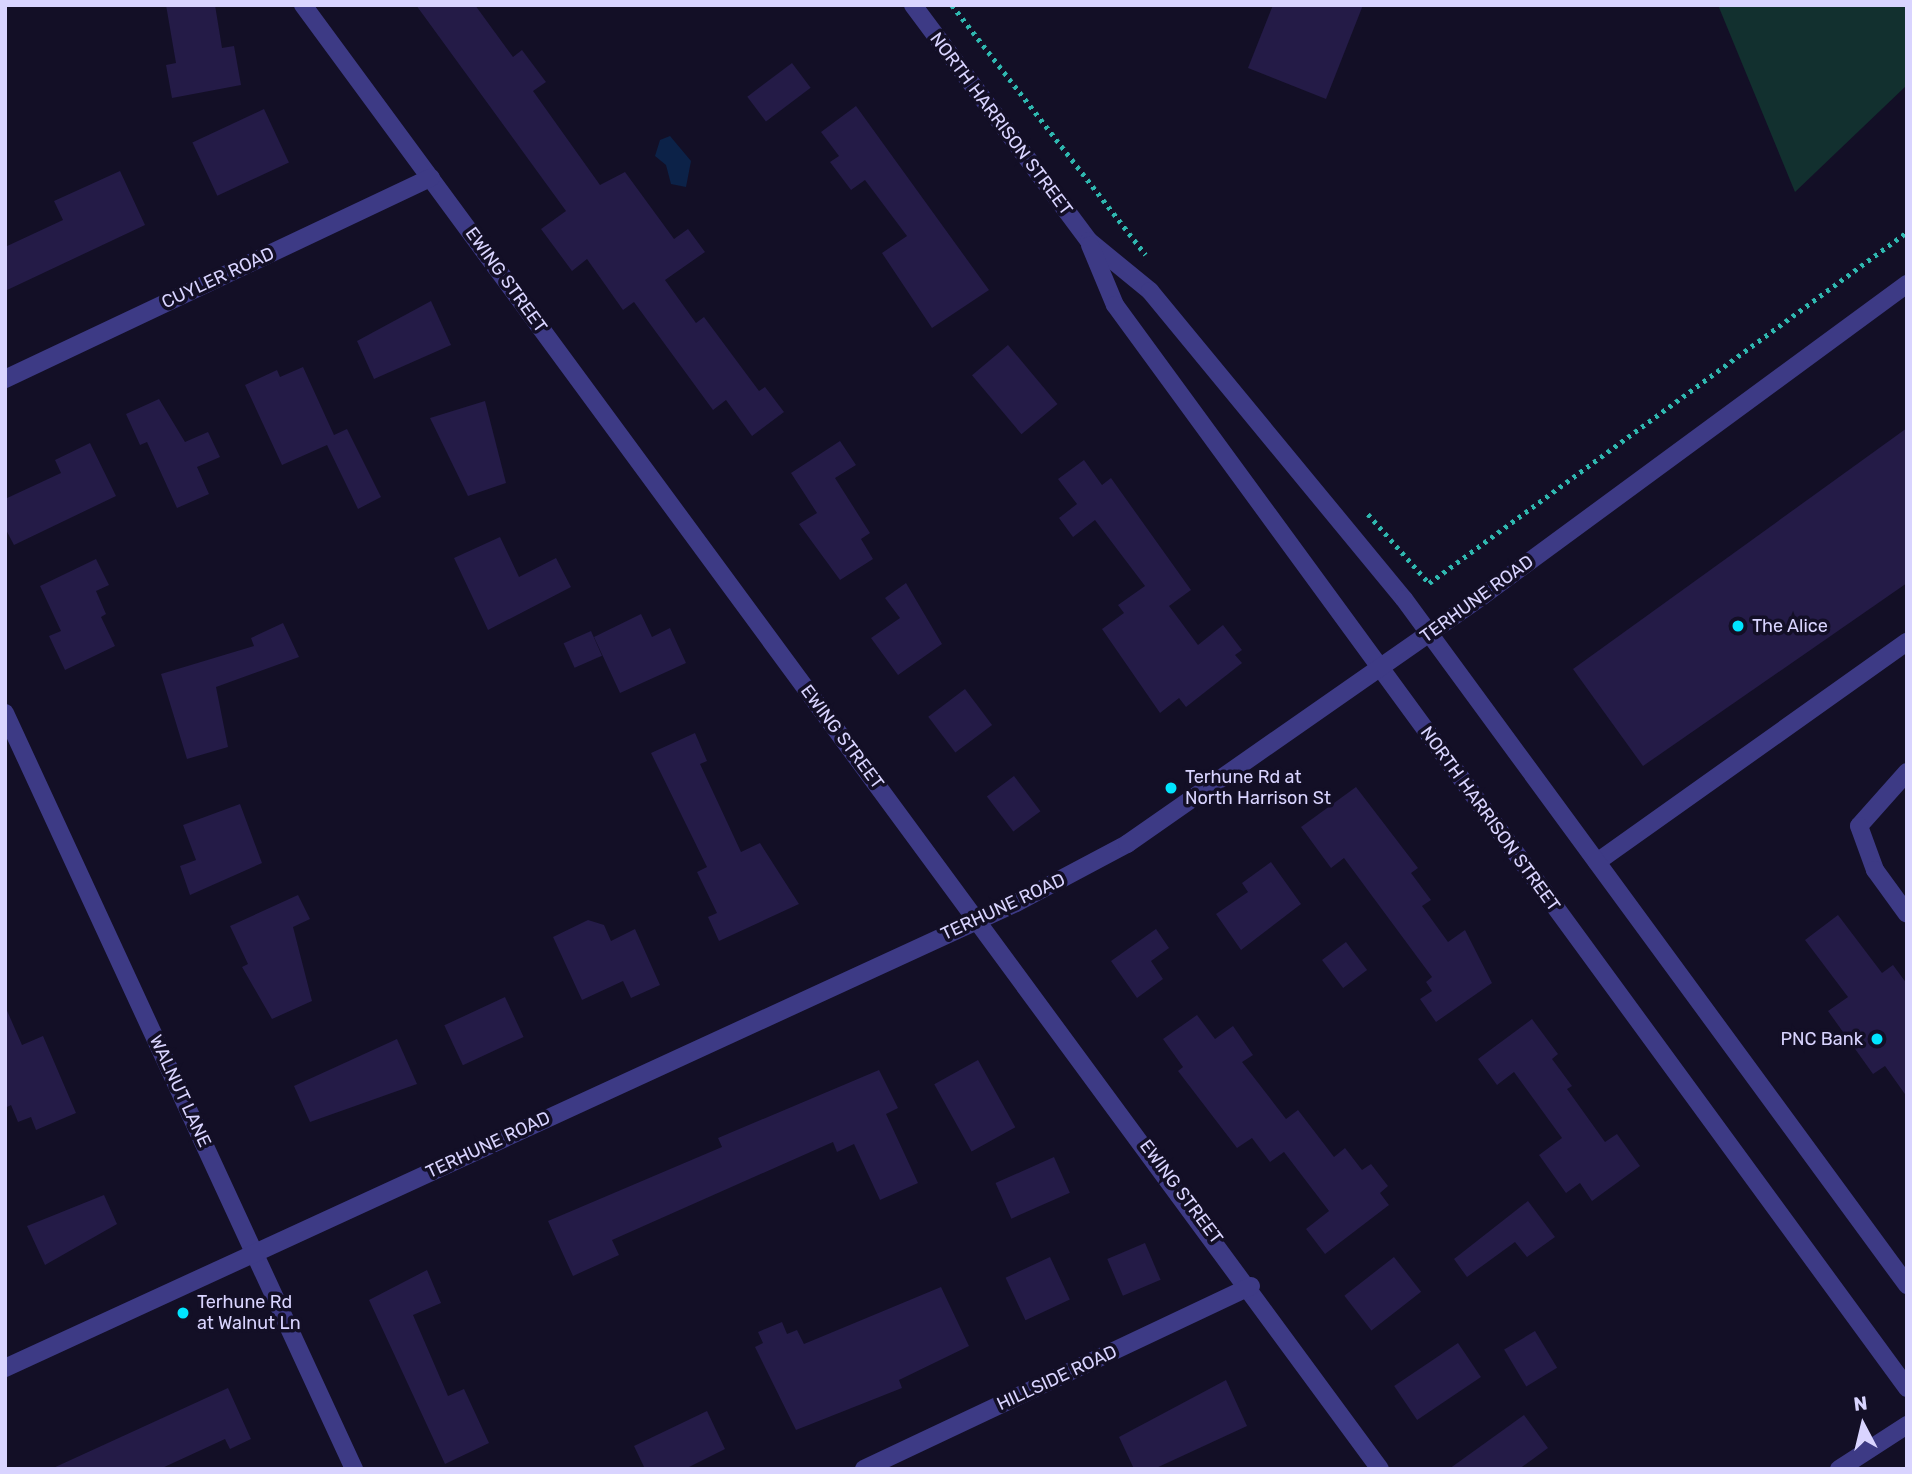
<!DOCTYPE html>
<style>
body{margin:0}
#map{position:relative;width:1912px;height:1474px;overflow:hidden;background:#130f26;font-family:Rubik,sans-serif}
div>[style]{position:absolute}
.green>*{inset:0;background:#12302f}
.water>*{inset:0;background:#0c2248}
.building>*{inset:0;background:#241b47;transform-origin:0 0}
.path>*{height:4.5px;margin-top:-2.25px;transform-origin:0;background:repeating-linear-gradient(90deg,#2fb8b0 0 3.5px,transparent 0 8.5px)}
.service>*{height:18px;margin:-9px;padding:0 9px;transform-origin:9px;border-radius:9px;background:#3d3a85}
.minor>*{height:18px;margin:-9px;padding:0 9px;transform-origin:9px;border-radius:9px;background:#3d3a85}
.tertiary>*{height:18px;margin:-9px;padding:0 9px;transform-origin:9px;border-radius:9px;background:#3d3a85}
.dots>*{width:19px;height:19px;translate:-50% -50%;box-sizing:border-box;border:4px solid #130f26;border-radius:50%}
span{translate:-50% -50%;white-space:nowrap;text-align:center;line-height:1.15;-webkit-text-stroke:7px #130f26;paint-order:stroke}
.street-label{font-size:18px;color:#d9d4ff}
.poi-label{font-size:18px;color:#d9d4ff}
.left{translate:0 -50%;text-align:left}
.right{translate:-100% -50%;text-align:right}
.frame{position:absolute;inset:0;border:7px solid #d9d4ff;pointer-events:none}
.north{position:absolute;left:1828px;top:1390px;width:70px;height:70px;-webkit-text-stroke:5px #130f26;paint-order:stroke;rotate:353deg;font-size:19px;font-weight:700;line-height:28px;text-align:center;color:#d9d4ff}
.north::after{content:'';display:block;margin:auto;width:24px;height:32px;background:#d9d4ff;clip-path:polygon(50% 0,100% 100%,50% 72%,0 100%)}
</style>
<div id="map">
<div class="green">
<i style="clip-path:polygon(1718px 5px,1907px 5px,1907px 85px,1795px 192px)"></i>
</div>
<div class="water">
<i style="clip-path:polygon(670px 136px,691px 161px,686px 187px,671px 184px,666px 165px,655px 156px,660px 140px)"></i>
</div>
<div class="building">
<i style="clip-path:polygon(166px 5px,215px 5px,222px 48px,234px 46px,241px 85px,172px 98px,166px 65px,176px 63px)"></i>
<i style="clip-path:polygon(416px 5px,475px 5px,513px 57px,522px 50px,546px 82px,533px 91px,600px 185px,625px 172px,674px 239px,688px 229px,705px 252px,665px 280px,696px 323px,704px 317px,759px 391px,765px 387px,784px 412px,752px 436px,726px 400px,713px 410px,634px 302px,623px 310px,587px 259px,572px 271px,541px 229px,566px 211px)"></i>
<i style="clip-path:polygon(1273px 5px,1363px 5px,1326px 99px,1248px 68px)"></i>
<i style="left:792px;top:63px;width:31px;height:56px;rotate:53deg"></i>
<i style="clip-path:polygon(856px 106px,989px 290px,932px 328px,882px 253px,907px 236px,865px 180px,851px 190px,830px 162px,839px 156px,821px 132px)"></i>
<i style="left:264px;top:109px;width:59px;height:79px;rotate:65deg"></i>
<i style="clip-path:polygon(120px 171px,145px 225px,5px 291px,5px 247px,63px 220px,54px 201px)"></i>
<i style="clip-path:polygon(431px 301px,451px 345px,374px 379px,357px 341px)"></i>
<i style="left:1008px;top:345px;width:77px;height:47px;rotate:50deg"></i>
<i style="clip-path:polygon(303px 367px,334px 435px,347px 429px,381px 497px,358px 509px,327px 445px,282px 465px,245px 385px,277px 370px,280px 377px)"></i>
<i style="clip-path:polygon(159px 399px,185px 442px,208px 432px,220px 457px,197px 467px,209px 494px,177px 508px,147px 442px,140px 445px,126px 414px)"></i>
<i style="clip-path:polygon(485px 401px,506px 483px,468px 496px,430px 418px)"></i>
<i style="clip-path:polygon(1907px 428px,1907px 583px,1643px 766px,1573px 669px)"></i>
<i style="clip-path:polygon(840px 441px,856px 465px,835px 478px,870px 533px,861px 539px,873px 559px,840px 580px,799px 524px,817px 513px,791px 473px)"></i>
<i style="clip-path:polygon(90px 443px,116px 496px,14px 545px,5px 528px,5px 499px,61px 473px,55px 460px)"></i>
<i style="clip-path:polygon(1084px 460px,1102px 485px,1111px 478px,1191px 590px,1169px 606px,1198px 645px,1223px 625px,1242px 650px,1235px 655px,1242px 663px,1186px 707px,1179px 698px,1160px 713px,1102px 629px,1124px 613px,1118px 605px,1145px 586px,1095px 520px,1073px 537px,1059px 518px,1077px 504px,1058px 479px)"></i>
<i style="clip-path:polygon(500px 537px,519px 577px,556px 558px,571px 587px,488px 630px,454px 558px)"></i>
<i style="clip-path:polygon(96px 559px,109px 585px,96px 591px,106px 614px,101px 617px,115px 646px,65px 670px,49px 636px,61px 631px,40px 586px)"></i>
<i style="clip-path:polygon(906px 583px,942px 644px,898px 675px,871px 638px,900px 618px,885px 598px)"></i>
<i style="clip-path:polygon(641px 614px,652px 637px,670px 628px,686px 663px,620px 693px,594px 637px)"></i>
<i style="clip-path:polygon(283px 623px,299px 657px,216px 687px,228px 747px,187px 759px,161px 674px,254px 646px,251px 638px)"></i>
<i style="left:591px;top:631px;width:27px;height:30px;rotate:66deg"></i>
<i style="left:965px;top:689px;width:45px;height:46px;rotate:53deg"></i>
<i style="clip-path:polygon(695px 733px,707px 761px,700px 764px,741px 852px,760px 843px,799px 904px,719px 941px,708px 917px,717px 913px,697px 872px,707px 867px,651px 753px)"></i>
<i style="left:1014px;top:776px;width:44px;height:34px;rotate:53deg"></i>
<i style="clip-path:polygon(1356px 787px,1418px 868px,1411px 873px,1431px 900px,1422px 906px,1448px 942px,1465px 930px,1492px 983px,1436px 1022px,1420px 999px,1432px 991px,1426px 982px,1432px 977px,1344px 858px,1331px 868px,1301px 827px)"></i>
<i style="clip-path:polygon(240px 804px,262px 863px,190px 895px,180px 866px,196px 860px,183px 825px)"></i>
<i style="clip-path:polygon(1271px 862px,1301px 904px,1241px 950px,1216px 914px,1248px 892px,1242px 883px)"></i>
<i style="clip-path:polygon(298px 895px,310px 919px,293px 927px,312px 1001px,272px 1019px,242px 967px,248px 964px,230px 926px)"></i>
<i style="clip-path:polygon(1838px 915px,1882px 973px,1893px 965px,1907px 984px,1907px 1097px,1885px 1066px,1873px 1074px,1828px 1011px,1848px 997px,1805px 940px)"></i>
<i style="clip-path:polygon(588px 920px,604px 925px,611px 941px,635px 929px,660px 985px,631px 998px,623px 981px,582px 1000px,553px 937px)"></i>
<i style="clip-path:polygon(1156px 929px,1169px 948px,1151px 961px,1163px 979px,1137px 998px,1111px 961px)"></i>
<i style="left:1346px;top:942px;width:35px;height:30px;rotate:53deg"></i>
<i style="left:505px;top:997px;width:44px;height:67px;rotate:65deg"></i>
<i style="clip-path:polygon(5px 1006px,22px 1045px,43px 1036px,76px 1113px,36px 1130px,31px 1117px,18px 1122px,11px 1105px,5px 1108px)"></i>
<i style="clip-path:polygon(1197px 1015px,1215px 1039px,1233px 1026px,1253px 1055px,1242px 1062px,1286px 1119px,1298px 1110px,1334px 1157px,1345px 1148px,1362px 1170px,1371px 1164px,1388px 1186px,1380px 1193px,1389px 1205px,1325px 1254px,1306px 1229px,1329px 1211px,1284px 1152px,1270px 1162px,1252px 1138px,1237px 1148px,1178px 1071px,1183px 1067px,1163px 1039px)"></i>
<i style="clip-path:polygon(1532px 1019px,1558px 1054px,1552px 1059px,1572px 1086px,1567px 1089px,1605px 1142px,1617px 1134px,1640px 1166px,1592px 1201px,1580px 1183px,1566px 1193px,1539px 1155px,1562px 1138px,1514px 1072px,1497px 1085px,1478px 1059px)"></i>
<i style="clip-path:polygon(397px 1039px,417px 1084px,310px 1122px,294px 1086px)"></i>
<i style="left:978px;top:1060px;width:77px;height:50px;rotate:61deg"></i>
<i style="clip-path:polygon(879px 1070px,898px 1108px,886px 1114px,918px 1183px,880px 1200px,854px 1144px,837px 1152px,833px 1142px,612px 1240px,619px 1255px,573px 1276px,548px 1221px,722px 1147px,718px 1138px)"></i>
<i style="left:1054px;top:1157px;width:39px;height:64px;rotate:66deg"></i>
<i style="clip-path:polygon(104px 1195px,117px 1224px,45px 1265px,27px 1226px)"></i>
<i style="clip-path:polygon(1528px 1201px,1555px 1237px,1527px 1257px,1515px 1242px,1467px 1277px,1454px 1259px)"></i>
<i style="left:1145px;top:1243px;width:40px;height:41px;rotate:67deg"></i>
<i style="left:1050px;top:1257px;width:47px;height:49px;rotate:65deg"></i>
<i style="left:1394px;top:1257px;width:44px;height:63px;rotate:52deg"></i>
<i style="clip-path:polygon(427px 1270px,441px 1303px,413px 1315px,448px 1396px,464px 1389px,489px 1443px,445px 1464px,369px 1300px)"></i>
<i style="clip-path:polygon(941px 1287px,969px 1346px,899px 1380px,902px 1388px,796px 1430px,755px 1347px,763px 1343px,758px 1332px,782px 1322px,787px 1334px,797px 1330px,804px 1344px)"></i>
<i style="left:1535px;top:1331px;width:43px;height:36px;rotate:59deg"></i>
<i style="left:1458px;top:1343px;width:41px;height:77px;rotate:56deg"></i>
<i style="clip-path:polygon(1226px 1380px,1247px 1426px,1154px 1469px,1134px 1469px,1119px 1437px)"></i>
<i style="clip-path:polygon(228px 1388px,251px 1439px,230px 1449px,225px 1439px,160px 1469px,51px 1469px)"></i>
<i style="clip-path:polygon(707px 1411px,725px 1449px,685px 1469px,645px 1469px,634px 1446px)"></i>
<i style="clip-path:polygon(1524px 1415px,1548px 1448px,1519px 1469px,1449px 1469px)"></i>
</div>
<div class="path">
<i style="left:952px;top:5px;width:316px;rotate:52.2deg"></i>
<i style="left:1368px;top:514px;width:92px;rotate:48.5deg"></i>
<i style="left:1429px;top:583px;width:593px;rotate:-36.29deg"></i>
</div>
<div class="service">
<i style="left:1907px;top:772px;width:72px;rotate:131.6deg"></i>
<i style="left:1859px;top:826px;width:47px;rotate:70deg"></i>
<i style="left:1875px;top:870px;width:54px;rotate:54deg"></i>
<i style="left:1597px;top:862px;width:380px;rotate:-35.4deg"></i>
</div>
<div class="minor">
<i style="left:303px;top:5px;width:1817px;rotate:53.66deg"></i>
<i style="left:5px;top:379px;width:471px;rotate:-25.3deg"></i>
<i style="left:5px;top:713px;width:833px;rotate:65.22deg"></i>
<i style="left:864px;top:1469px;width:428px;rotate:-25.3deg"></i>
</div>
<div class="tertiary">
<i style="left:913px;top:5px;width:294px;rotate:53.3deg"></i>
<i style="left:1089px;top:241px;width:79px;rotate:39.3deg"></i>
<i style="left:1150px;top:291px;width:399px;rotate:50.5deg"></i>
<i style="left:1404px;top:599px;width:851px;rotate:53.75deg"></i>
<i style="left:1090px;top:245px;width:65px;rotate:67.4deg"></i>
<i style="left:1115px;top:305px;width:1342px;rotate:53.82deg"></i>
<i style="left:5px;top:1368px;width:1113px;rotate:-24.7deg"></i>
<i style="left:1016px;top:903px;width:126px;rotate:-28deg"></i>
<i style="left:1127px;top:844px;width:432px;rotate:-34.9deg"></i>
<i style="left:1481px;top:597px;width:529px;rotate:-36.31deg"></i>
<i style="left:1839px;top:1469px;width:81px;rotate:-32.9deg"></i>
</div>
<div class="dots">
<i style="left:1738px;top:626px;background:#00e5ff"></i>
<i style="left:1171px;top:788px;background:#00e5ff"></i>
<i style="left:1877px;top:1039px;background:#00e5ff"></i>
<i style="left:183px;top:1313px;background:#00e5ff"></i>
</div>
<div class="street-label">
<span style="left:1001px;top:124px;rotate:53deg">NORTH HARRISON STREET</span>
<span style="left:218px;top:278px;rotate:-25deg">CUYLER ROAD</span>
<span style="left:506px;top:280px;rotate:54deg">EWING STREET</span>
<span style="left:1477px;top:599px;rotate:-36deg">TERHUNE ROAD</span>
<span style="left:842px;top:737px;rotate:53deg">EWING STREET</span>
<span style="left:1490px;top:819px;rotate:54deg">NORTH HARRISON STREET</span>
<span style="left:1003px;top:907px;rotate:-25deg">TERHUNE ROAD</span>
<span style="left:180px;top:1091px;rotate:65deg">WALNUT LANE</span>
<span style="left:488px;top:1145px;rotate:-25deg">TERHUNE ROAD</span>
<span style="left:1181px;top:1192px;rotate:53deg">EWING STREET</span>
<span style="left:1057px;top:1378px;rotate:-25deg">HILLSIDE ROAD</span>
</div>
<div class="poi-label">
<span class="left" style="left:1752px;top:626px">The Alice</span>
<span class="left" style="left:1185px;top:788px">Terhune Rd at<br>North Harrison St</span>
<span class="right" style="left:1863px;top:1039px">PNC Bank</span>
<span class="left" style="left:197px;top:1313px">Terhune Rd<br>at Walnut Ln</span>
</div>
<div class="frame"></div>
<div class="north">N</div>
</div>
